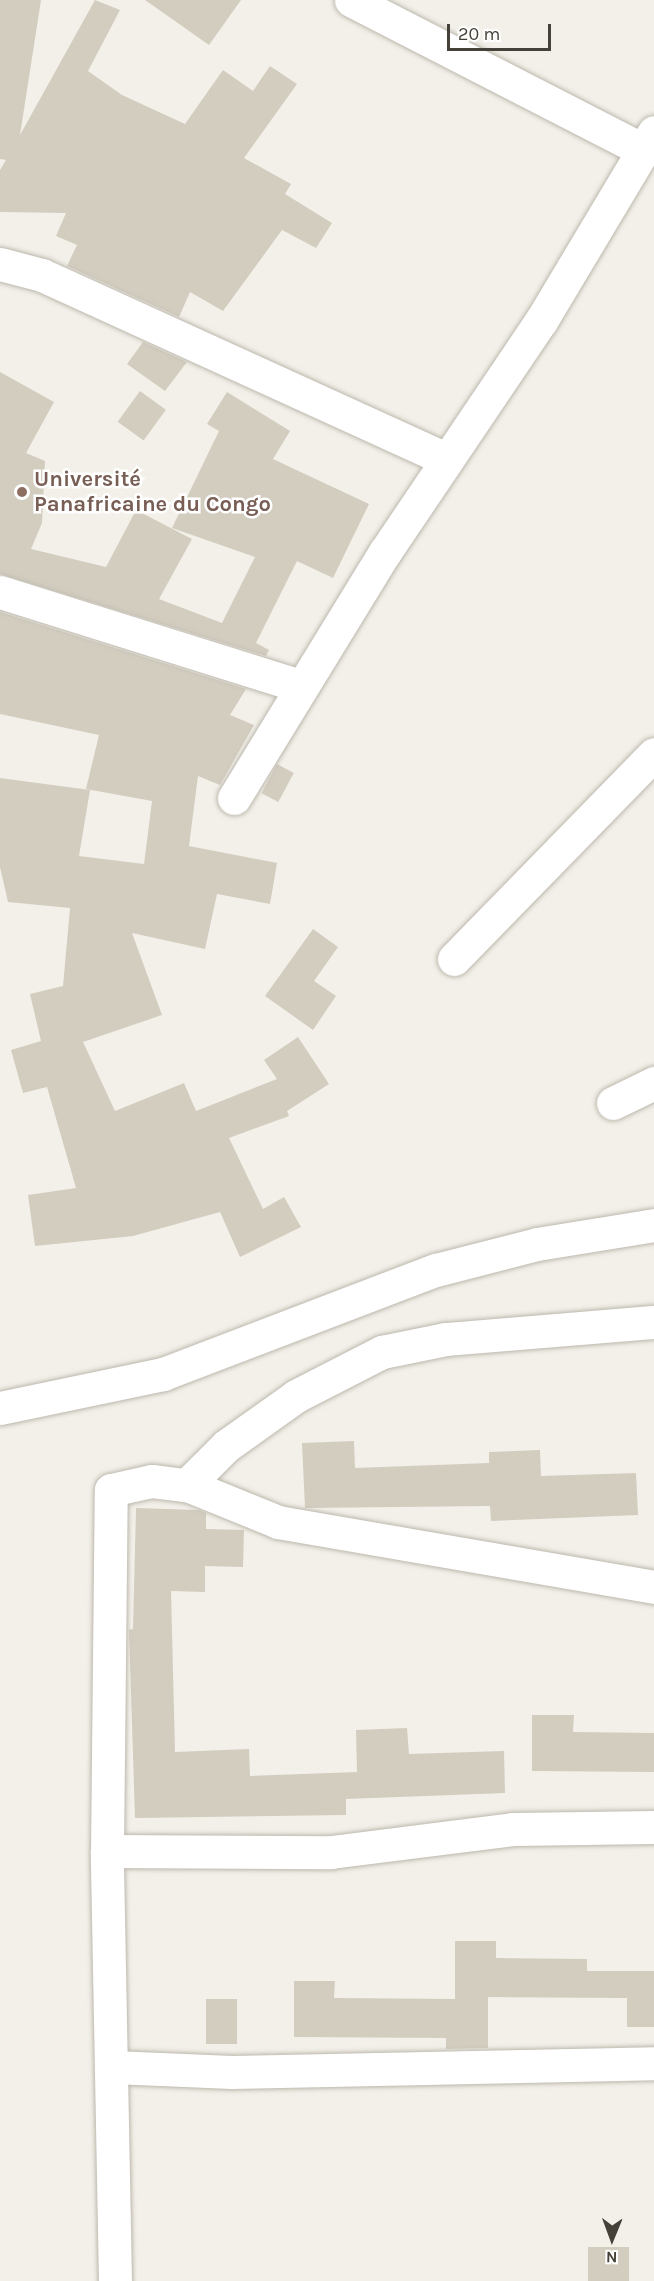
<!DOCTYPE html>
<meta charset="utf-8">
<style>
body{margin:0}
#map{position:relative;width:654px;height:2281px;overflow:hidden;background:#f2f0e9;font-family:Karla,sans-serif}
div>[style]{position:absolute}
.building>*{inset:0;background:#d3cdc0;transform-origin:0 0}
.roads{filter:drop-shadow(0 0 2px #bdb8ad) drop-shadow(0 0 2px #bdb8ad)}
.minor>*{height:33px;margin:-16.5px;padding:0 16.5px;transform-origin:16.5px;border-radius:16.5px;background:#fff}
.dots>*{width:16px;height:16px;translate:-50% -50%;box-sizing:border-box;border:3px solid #fff;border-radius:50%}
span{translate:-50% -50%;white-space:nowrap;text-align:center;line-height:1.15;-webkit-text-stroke:5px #fff;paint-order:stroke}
.education-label{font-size:22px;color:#785e54;font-weight:700}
.left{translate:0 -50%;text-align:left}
.north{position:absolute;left:582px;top:2209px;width:60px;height:60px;-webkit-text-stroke:4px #fff;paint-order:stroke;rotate:181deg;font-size:16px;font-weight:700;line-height:24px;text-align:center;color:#454138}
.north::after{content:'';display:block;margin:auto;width:21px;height:27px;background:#454138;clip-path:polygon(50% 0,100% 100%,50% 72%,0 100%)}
.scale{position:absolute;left:447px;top:24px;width:104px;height:27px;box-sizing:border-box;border:3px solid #454138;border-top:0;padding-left:8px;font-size:18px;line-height:21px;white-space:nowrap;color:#454138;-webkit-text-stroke:4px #fff;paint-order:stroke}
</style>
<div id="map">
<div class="building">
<i style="clip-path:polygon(0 0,41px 0,20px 135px,95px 0,120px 10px,88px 71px,122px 95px,185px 124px,223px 70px,253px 91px,270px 66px,297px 84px,244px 158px,291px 184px,285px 194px,332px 223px,316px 248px,282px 230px,223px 311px,190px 292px,179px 317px,67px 266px,77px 245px,56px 236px,66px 213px,0 212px,0 170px,6px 160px,0 159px)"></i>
<i style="clip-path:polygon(145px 0,241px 0,209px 45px)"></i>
<i style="clip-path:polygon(143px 342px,187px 362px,165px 391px,127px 364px)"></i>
<i style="clip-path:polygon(0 372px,54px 402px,26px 453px,45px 461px,42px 523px,31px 549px,106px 567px,136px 510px,192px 539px,159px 599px,222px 623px,255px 557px,172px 528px,219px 431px,207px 424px,227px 392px,290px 431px,273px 459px,369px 504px,333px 578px,297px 561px,256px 643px,269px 650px,266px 656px,0 574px)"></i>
<i style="left:140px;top:391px;width:32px;height:38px;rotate:36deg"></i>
<i style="clip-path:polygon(0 612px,246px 689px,230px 715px,254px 725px,220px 785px,198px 776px,189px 846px,277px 863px,270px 904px,217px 894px,205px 949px,132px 933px,162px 1015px,83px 1042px,115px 1111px,184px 1083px,196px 1111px,277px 1079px,264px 1060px,298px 1037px,329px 1084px,287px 1111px,289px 1116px,229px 1138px,263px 1209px,284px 1197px,301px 1227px,240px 1257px,220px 1212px,133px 1236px,35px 1246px,28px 1195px,76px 1188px,47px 1087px,23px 1093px,11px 1050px,41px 1041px,30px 994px,63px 986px,70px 908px,8px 902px,0 867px,0 778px,90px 790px,79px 856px,144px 864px,152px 801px,86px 789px,99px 735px,0 714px)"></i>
<i style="left:277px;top:764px;width:19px;height:33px;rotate:28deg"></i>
<i style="clip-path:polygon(313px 929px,338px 947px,314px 981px,336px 996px,313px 1030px,265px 996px)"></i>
<i style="clip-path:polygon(354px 1441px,355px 1468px,489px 1463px,489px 1452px,540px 1450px,541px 1476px,636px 1473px,638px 1515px,491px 1521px,490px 1506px,305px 1508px,302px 1443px)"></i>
<i style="clip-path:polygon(136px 1508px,199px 1510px,206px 1513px,206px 1529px,244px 1530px,243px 1567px,205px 1566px,205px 1592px,171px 1591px,175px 1752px,249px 1749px,250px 1776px,357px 1772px,356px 1730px,407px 1728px,409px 1754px,504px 1751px,505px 1793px,346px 1799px,346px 1815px,135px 1818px,129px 1630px,133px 1629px)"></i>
<i style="clip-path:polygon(532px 1715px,574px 1715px,573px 1732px,654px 1733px,654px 1772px,532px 1771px)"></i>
<i style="clip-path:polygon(455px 1941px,496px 1941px,496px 1958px,587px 1959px,587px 1971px,654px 1971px,654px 2027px,627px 2027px,627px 1998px,488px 1997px,488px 2048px,446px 2049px,446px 2038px,294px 2037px,294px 1981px,335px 1981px,334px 1998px,455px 1999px)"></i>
<i style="left:206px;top:1999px;width:31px;height:45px"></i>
<i style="left:588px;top:2247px;width:41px;height:34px"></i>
</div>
<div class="roads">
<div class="minor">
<i style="left:351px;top:0;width:328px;rotate:27.2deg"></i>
<i style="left:0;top:264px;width:43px;rotate:14.7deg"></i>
<i style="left:42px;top:275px;width:444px;rotate:24.5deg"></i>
<i style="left:0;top:592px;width:314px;rotate:17.4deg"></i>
<i style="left:234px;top:798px;width:289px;rotate:-58.5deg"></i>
<i style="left:385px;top:552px;width:279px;rotate:-56deg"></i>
<i style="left:541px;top:321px;width:220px;rotate:-59.1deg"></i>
<i style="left:454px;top:959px;width:286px;rotate:-45.7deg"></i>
<i style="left:613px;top:1103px;width:46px;rotate:-26deg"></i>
<i style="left:0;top:1408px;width:167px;rotate:-11.8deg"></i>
<i style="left:163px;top:1374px;width:292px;rotate:-20.9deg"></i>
<i style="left:436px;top:1270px;width:104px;rotate:-14.4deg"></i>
<i style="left:537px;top:1244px;width:119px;rotate:-9.2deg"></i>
<i style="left:187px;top:1485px;width:98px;rotate:22.1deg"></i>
<i style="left:278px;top:1522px;width:382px;rotate:9.8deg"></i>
<i style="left:107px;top:1851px;width:224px;rotate:0.3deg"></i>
<i style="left:331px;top:1852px;width:183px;rotate:-7.2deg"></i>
<i style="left:513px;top:1829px;width:141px;rotate:-0.8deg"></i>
<i style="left:113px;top:2067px;width:119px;rotate:2.4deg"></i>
<i style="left:232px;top:2072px;width:422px;rotate:-1.2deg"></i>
<i style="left:115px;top:2281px;width:430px;rotate:-91.1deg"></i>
<i style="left:107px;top:1851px;width:361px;rotate:-89.4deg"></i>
<i style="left:111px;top:1490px;width:42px;rotate:-12.4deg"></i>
<i style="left:152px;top:1481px;width:35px;rotate:7deg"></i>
<i style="left:187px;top:1485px;width:55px;rotate:-45deg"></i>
<i style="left:226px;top:1446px;width:86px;rotate:-35.5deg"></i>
<i style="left:296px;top:1396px;width:97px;rotate:-27.1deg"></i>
<i style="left:382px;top:1352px;width:65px;rotate:-11.5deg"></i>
<i style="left:446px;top:1339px;width:209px;rotate:-4.7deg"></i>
</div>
</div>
<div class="dots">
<i style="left:22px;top:492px;background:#8d6e63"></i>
</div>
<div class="education-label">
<span class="left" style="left:34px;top:492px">Université<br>Panafricaine du Congo</span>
</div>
<div class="north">N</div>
<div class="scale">20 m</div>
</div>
